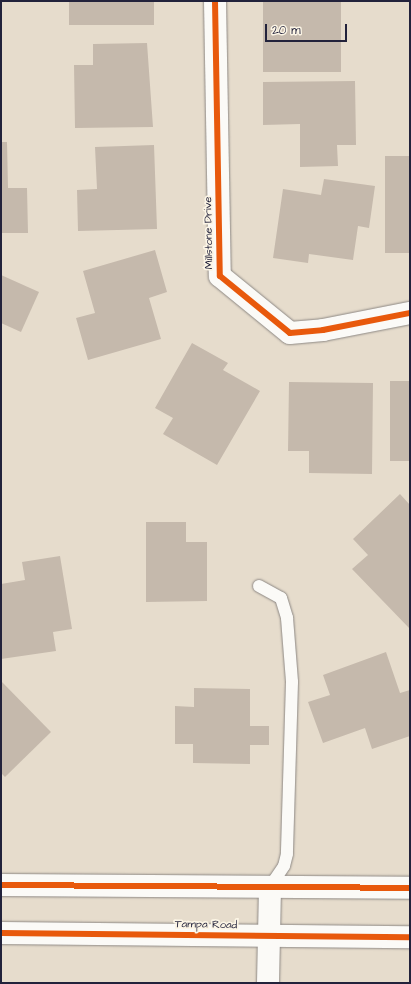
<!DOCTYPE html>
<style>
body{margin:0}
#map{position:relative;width:411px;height:984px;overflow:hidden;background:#e6dccc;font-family:"Architects Daughter",sans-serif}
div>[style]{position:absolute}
.building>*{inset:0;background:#c5b9ac;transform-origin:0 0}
.roads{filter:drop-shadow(0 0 1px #8d8884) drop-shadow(0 0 1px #8d8884)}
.lane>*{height:12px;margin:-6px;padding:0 6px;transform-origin:6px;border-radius:6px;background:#fbfaf7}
.street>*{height:22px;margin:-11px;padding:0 11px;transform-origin:11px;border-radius:11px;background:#fbfaf7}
.secondary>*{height:22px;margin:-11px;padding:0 11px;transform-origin:11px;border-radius:11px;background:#fbfaf7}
.cycleway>*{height:6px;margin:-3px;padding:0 3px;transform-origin:3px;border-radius:3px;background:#e8590c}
span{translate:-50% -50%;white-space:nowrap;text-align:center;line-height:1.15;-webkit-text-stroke:3.5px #fcf5e5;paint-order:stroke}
.street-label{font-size:11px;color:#22223b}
.frame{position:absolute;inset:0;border:2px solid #22223b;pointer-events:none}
.scale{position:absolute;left:265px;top:24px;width:82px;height:18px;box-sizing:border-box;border:2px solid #22223b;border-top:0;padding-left:5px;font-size:12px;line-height:14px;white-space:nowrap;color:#22223b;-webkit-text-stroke:3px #fcf5e5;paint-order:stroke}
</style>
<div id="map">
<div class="building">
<i style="left:69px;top:1px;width:85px;height:24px"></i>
<i style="left:263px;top:1px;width:78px;height:71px"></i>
<i style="clip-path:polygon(147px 43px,153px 127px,75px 128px,74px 65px,93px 65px,93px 44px)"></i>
<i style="clip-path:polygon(355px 81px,356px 145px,337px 145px,338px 166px,300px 167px,300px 124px,263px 125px,263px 82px)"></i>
<i style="clip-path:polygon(1px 142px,7px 142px,8px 188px,27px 188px,28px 233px,1px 233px)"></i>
<i style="clip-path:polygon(154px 145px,157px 229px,78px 231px,77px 190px,97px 189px,95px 147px)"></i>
<i style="left:385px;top:156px;width:25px;height:97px"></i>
<i style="clip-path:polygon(324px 179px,375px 186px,369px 228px,358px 226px,353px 260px,309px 254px,308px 263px,273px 258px,283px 189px,321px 195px)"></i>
<i style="clip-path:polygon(155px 250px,167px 292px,149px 298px,161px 339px,88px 360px,76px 318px,95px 313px,83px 271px)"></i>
<i style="clip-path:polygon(1px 275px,39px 292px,21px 332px,1px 323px)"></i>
<i style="clip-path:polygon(192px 343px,228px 363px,223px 370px,260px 391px,217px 465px,163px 434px,173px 418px,155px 408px)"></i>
<i style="left:390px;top:381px;width:20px;height:80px"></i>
<i style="clip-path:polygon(289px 382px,373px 383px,372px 474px,309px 473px,309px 451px,288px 451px)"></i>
<i style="clip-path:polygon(400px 494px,410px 505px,410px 629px,352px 569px,368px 555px,353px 539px)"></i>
<i style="clip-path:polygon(146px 522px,186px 522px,186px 542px,207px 542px,207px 601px,146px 602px)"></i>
<i style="clip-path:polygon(60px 556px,72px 629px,53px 632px,56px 651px,1px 659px,1px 584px,25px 580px,22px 562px)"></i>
<i style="clip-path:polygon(386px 652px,400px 693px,410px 690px,410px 736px,372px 749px,365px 728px,323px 743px,308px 702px,330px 695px,323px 675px)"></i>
<i style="clip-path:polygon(1px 681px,51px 732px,5px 777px,1px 773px)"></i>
<i style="clip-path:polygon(194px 688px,250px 689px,250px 726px,269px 726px,269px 745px,250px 745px,250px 764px,193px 763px,193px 744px,175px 744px,175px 706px,194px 707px)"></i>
</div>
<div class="roads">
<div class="lane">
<i style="left:259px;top:586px;width:25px;rotate:29deg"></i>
<i style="left:281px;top:598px;width:21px;rotate:73deg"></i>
<i style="left:287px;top:618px;width:64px;rotate:85.5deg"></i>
<i style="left:292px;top:682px;width:172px;rotate:91.7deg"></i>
<i style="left:287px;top:854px;width:12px;rotate:104deg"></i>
<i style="left:284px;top:866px;width:25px;rotate:124deg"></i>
</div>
<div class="street">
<i style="left:215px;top:1px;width:275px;rotate:89deg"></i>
<i style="left:220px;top:276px;width:90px;rotate:39.2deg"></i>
<i style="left:290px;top:333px;width:33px;rotate:-5deg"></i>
<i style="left:323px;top:330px;width:89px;rotate:-11.1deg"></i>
<i style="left:268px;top:983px;width:96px;rotate:-88.8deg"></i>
</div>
<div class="secondary">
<i style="left:1px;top:885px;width:409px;rotate:0.4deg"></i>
<i style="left:1px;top:933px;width:409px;rotate:0.6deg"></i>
</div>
</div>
<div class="cycleway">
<i style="left:215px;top:1px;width:275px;rotate:89deg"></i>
<i style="left:220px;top:276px;width:90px;rotate:39.2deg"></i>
<i style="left:290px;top:333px;width:33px;rotate:-5deg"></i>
<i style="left:323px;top:330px;width:89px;rotate:-11.1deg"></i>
<i style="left:1px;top:885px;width:409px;rotate:0.4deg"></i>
<i style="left:1px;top:933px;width:409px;rotate:0.6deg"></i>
</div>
<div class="street-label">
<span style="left:209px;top:233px;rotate:-91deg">Millstone Drive</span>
<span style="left:206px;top:925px;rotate:1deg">Tampa Road</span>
</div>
<div class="frame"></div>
<div class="scale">20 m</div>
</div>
